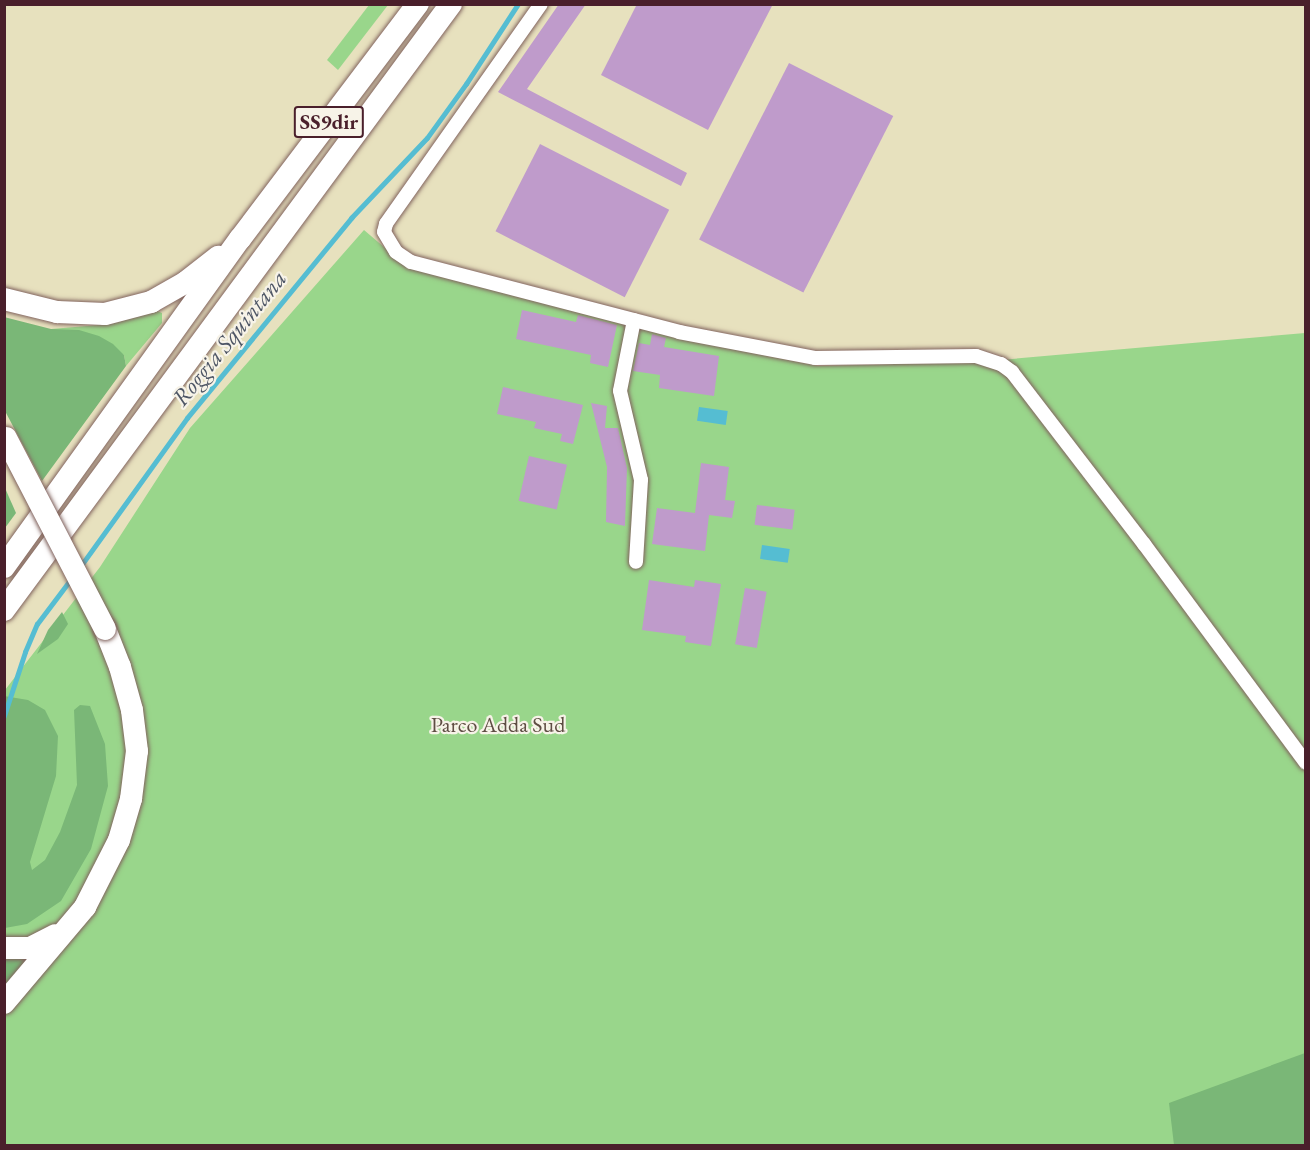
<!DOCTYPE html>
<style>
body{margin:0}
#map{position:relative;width:1310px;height:1150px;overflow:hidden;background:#e7e1be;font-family:"EB Garamond",serif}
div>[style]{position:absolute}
.green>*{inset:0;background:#99d68b}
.forest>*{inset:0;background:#7ab777}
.water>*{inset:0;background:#55bdd2;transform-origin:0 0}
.stream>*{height:4.5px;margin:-2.25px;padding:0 2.25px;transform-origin:2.25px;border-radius:2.25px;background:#55bdd2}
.building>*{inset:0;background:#bf9bcb;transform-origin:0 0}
.roads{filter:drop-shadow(0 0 2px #81635e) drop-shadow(0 0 2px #81635e)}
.minor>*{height:14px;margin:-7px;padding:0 7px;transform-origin:7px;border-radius:7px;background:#fff}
.trunk>*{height:22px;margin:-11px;padding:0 11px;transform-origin:11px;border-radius:11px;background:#fff}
.bridges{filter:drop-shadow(0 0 2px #81635e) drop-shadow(0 0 2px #81635e)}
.trunk-bridge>*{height:22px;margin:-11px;padding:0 11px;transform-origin:11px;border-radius:11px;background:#fff}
span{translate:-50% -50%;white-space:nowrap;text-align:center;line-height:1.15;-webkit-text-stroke:4.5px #f7f3e8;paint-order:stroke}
.shield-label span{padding:2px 4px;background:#f7f3e8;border:2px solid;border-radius:4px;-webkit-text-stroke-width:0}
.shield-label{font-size:21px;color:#4a1f2b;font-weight:700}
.park-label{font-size:22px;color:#5e4d43}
.water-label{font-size:24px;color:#4e5665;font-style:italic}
.frame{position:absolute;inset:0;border:6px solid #4a1f2b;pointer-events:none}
</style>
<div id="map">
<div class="green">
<i style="clip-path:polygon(369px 5px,388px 5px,338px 70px,327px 60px)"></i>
<i style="clip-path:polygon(364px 230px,405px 265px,679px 338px,818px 366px,977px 362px,1305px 333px,1305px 1145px,5px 1146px,5px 690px,100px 567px,190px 428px)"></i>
<i style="clip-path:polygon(157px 311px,162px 313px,162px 323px,126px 366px,124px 355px,51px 329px,111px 324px)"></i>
</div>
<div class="forest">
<i style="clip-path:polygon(4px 317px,51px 329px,79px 330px,99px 336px,113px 344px,124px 355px,126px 366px,42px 481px,5px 411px)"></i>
<i style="clip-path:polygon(5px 488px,16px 513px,5px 528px,4px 528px)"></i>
<i style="clip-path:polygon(62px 612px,68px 624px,58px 639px,37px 654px,48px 630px)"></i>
<i style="clip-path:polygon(4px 696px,28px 700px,45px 710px,58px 736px,56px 776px,30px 862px,32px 870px,45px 860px,60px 832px,77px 785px,74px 710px,80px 705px,90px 706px,105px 744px,108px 786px,91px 849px,61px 901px,27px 924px,5px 928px)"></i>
<i style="clip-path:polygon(31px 954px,5px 984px,5px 956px)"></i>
<i style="clip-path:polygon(1305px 1053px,1305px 1145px,1174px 1145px,1169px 1103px)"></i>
</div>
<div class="water">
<i style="left:699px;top:407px;width:29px;height:14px;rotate:8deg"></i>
<i style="left:762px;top:545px;width:28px;height:14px;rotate:8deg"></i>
</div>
<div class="stream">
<i style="left:80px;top:567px;width:183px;rotate:-54.3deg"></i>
<i style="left:187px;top:418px;width:259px;rotate:-50.6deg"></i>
<i style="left:351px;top:218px;width:110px;rotate:-46.5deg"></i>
<i style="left:427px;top:138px;width:67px;rotate:-54.2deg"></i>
<i style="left:466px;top:84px;width:95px;rotate:-57deg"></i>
<i style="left:4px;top:716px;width:67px;rotate:-71.8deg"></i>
<i style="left:25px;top:652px;width:30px;rotate:-67deg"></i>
<i style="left:37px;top:624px;width:56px;rotate:-52.9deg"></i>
</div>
<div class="building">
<i style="clip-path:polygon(559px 4px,586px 4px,527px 89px,687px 173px,681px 186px,498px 92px)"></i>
<i style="clip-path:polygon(637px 4px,773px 4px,708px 130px,601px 75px)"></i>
<i style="left:789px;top:63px;width:117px;height:198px;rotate:27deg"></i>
<i style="left:540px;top:144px;width:145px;height:98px;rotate:27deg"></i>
<i style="clip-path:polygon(522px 310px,576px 322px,578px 315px,617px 325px,608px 367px,590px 363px,591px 355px,516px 339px)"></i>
<i style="clip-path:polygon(652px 334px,666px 338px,664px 347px,719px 356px,714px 396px,659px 388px,660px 375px,633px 371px,639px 343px,650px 345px)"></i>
<i style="clip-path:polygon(503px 387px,583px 405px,573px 444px,560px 441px,562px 434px,534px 428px,536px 422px,497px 414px)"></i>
<i style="clip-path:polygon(591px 403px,607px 406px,605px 428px,618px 428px,627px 468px,625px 526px,606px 522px,607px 467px)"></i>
<i style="left:529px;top:456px;width:39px;height:46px;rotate:13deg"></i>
<i style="clip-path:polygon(701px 463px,729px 467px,725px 500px,735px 501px,732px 518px,709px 515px,705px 551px,652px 544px,657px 508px,695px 513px)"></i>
<i style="left:757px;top:505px;width:38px;height:20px;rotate:7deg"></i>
<i style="clip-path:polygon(649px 580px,694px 587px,695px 580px,721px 584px,711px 646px,685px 642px,686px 636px,642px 630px)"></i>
<i style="left:745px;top:588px;width:22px;height:57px;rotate:10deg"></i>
</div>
<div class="roads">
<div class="minor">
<i style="left:541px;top:4px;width:269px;rotate:125.2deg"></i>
<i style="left:386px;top:224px;width:8px;rotate:104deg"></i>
<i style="left:384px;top:232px;width:23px;rotate:59deg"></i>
<i style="left:396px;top:252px;width:18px;rotate:34deg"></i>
<i style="left:411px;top:262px;width:277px;rotate:14.6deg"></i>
<i style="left:679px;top:332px;width:138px;rotate:10.8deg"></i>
<i style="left:815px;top:358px;width:161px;rotate:-0.7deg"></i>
<i style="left:976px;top:356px;width:26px;rotate:18deg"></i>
<i style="left:1001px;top:364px;width:14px;rotate:36deg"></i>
<i style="left:1012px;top:372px;width:217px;rotate:52.5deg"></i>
<i style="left:1144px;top:544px;width:272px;rotate:53.5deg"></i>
<i style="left:634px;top:320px;width:72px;rotate:101.2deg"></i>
<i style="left:620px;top:391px;width:91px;rotate:76.7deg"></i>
<i style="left:641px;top:480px;width:82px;rotate:93.5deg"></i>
</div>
<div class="trunk">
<i style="left:4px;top:299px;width:55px;rotate:13.8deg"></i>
<i style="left:57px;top:312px;width:48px;rotate:2.4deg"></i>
<i style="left:105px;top:314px;width:48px;rotate:-14.6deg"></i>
<i style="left:151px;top:302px;width:40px;rotate:-29.7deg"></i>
<i style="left:186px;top:282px;width:41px;rotate:-38deg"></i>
<i style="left:4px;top:567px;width:404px;rotate:-54.3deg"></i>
<i style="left:240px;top:239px;width:295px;rotate:-52.9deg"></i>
<i style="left:4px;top:610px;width:753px;rotate:-53.59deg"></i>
<i style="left:4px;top:948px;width:26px"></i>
<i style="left:30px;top:948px;width:28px;rotate:-27deg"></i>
<i style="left:4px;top:1003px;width:126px;rotate:-49.8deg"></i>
<i style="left:85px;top:907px;width:75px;rotate:-63.1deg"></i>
<i style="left:119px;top:840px;width:43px;rotate:-73.7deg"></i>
<i style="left:131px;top:799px;width:48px;rotate:-82.9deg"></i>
<i style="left:137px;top:751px;width:41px;rotate:-97deg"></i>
<i style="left:132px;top:710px;width:45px;rotate:-105.6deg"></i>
<i style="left:120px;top:667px;width:41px;rotate:-111.5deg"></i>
</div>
</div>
<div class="bridges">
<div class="trunk-bridge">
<i style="left:6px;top:438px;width:215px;rotate:62.6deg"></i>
</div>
</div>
<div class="shield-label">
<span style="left:329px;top:122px">SS9dir</span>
</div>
<div class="park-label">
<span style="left:498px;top:725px">Parco Adda Sud</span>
</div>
<div class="water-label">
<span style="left:229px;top:338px;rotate:-51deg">Roggia Squintana</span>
</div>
<div class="frame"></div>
</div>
